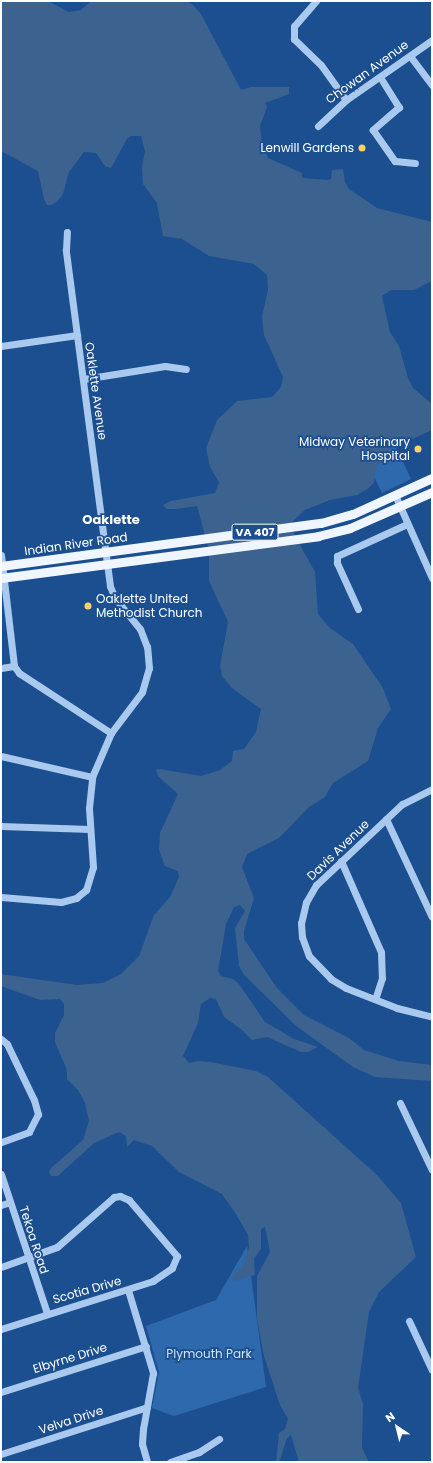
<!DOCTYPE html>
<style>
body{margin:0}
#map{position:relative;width:433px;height:1463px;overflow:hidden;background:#1b4f8f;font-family:Poppins,sans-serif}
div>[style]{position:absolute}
.green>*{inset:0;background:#2e69ad}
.water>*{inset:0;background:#3c6290}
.minor>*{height:7px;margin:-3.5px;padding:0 3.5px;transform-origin:3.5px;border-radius:3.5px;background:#a9c9ee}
.major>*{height:9px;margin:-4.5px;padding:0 4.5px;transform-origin:4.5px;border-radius:4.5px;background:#f0f6ff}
.dots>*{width:11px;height:11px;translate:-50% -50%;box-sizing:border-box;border:2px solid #1b4f8f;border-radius:50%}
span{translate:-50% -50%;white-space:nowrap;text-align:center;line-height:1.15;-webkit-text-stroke:3.5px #1b4f8f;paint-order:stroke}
.shield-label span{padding:1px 3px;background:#1b4f8f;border:1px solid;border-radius:3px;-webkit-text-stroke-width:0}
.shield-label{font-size:11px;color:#fff;font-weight:700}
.street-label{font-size:12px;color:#fff}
.poi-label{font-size:12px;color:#fff}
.right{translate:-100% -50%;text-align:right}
.left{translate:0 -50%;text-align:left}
.park-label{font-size:12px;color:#cfe3fa}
.neighbourhood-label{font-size:13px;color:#fff;font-weight:700}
.frame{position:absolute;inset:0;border:2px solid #fff;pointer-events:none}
.north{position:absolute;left:377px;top:1407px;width:40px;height:40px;-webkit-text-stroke:3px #1b4f8f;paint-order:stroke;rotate:325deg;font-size:11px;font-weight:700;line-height:16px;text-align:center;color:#fff}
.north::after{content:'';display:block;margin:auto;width:14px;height:18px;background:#fff;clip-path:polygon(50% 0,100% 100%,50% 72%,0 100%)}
</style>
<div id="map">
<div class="green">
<i style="clip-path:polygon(374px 442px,396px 447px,411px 479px,382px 493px,365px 459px,381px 446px,394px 449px)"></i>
<i style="clip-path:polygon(247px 1246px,266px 1387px,174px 1416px,152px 1408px,159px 1372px,146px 1326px,216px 1300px)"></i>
</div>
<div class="water">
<i style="clip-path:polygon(1px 1px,48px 1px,69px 12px,81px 10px,91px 1px,185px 1px,192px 4px,201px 14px,241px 90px,251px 87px,289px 87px,289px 94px,265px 103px,267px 107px,260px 126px,262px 144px,268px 158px,302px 173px,302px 178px,328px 180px,331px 179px,332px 170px,343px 169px,345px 182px,349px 189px,377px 208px,432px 222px,432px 281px,414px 290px,391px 290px,382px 296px,390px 332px,399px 346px,408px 378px,413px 388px,432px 404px,432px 430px,390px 449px,377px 466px,374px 482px,369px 488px,357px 495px,330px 500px,305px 510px,292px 522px,294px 534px,315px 572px,318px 614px,330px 628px,353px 644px,383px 688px,391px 709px,378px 728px,368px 761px,333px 783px,325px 797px,309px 807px,279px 838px,247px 854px,242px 867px,254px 898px,244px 931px,244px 939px,277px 988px,304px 1015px,349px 1038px,364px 1050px,399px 1061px,432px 1065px,432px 1081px,375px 1077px,353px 1067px,296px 1026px,244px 975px,239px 966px,235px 928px,245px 911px,240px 905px,234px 907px,226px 924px,218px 971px,221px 976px,233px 979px,239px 984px,265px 1022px,294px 1039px,318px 1047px,308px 1052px,301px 1052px,267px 1037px,252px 1040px,242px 1030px,224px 1017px,216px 999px,210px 998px,201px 1004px,198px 1023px,183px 1056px,189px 1063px,198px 1061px,211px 1062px,256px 1071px,268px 1077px,377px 1175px,401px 1203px,416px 1257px,379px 1292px,369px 1312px,358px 1388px,363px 1403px,362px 1448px,369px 1462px,299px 1462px,291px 1435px,287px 1438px,280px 1460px,276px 1462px,279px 1433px,285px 1429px,288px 1419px,280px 1405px,264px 1356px,257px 1319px,257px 1276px,270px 1252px,265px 1227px,261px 1229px,261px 1249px,254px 1259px,255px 1275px,235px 1281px,232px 1280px,232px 1277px,244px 1263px,249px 1247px,248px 1235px,236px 1214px,222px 1194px,179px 1172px,152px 1146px,134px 1140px,127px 1147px,126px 1136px,119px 1132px,94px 1143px,58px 1176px,51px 1176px,49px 1172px,51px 1168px,83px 1140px,89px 1121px,85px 1103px,78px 1090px,67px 1079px,67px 1070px,55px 1042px,55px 1033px,64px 1015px,64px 1004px,60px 999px,40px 1000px,1px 986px,1px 974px,77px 985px,103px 983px,121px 974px,139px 956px,154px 915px,170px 897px,179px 877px,178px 871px,165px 866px,159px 850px,160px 833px,178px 794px,158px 776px,156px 770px,160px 769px,201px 776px,220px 770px,232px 761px,233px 751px,244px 749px,256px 732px,261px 709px,232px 688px,222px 676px,220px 666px,228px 622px,209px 581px,209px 550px,197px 506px,175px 509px,167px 509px,163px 505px,171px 501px,215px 493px,219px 482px,210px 467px,206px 448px,217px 420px,237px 401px,272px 397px,281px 387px,283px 377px,264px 335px,262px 316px,268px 290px,267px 275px,254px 264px,209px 256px,182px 239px,163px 236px,157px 203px,143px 184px,142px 168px,145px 151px,141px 136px,131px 136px,127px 139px,111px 168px,105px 166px,96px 153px,84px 152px,69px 172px,63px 194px,57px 202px,51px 205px,47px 205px,44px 199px,38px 171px,1px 151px)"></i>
</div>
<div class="minor">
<i style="left:316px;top:1px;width:33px;rotate:131deg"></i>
<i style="left:294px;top:26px;width:13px;rotate:90deg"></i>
<i style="left:294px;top:39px;width:37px;rotate:44deg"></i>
<i style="left:321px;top:65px;width:43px;rotate:54.5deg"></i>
<i style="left:410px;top:56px;width:36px;rotate:53deg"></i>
<i style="left:380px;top:77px;width:36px;rotate:58deg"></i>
<i style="left:399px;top:107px;width:35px;rotate:139deg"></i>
<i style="left:373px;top:130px;width:38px;rotate:55deg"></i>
<i style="left:395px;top:161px;width:20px;rotate:6deg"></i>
<i style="left:318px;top:126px;width:38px;rotate:-43deg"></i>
<i style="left:346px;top:100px;width:105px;rotate:-34.9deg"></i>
<i style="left:1px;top:346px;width:77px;rotate:-8.2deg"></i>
<i style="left:84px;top:379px;width:82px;rotate:-9.1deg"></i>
<i style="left:165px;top:366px;width:21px;rotate:8deg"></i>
<i style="left:395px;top:495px;width:91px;rotate:66deg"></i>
<i style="left:1px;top:555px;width:112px;rotate:83.3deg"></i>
<i style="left:14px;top:666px;width:9px;rotate:54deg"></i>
<i style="left:19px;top:673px;width:110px;rotate:33.1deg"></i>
<i style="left:358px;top:609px;width:51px;rotate:-114.5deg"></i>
<i style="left:337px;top:563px;width:7px;rotate:-90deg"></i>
<i style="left:337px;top:556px;width:77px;rotate:-24.6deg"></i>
<i style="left:1px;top:668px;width:13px;rotate:-9deg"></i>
<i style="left:1px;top:756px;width:93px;rotate:13deg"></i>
<i style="left:432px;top:789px;width:34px;rotate:153deg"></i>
<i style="left:402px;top:804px;width:118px;rotate:136.7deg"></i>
<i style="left:316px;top:885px;width:20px;rotate:120deg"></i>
<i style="left:306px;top:902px;width:22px;rotate:103deg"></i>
<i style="left:301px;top:923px;width:14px;rotate:86deg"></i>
<i style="left:302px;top:937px;width:20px;rotate:70deg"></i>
<i style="left:309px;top:956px;width:32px;rotate:46deg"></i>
<i style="left:331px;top:979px;width:17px;rotate:31deg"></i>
<i style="left:346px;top:988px;width:55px;rotate:21.4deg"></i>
<i style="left:397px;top:1008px;width:36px;rotate:14deg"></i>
<i style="left:386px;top:819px;width:108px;rotate:64.9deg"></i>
<i style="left:1px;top:826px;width:89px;rotate:1.9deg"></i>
<i style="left:341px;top:861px;width:99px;rotate:66.3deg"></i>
<i style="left:381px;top:952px;width:26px;rotate:88deg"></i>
<i style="left:382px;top:978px;width:22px;rotate:108deg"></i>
<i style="left:1px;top:897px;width:60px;rotate:4.8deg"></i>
<i style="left:61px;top:902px;width:16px;rotate:-15deg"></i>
<i style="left:76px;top:898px;width:13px;rotate:-39deg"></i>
<i style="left:86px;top:890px;width:24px;rotate:-73deg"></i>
<i style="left:93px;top:867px;width:59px;rotate:-93.9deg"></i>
<i style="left:89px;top:808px;width:31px;rotate:-84deg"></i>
<i style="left:92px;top:777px;width:48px;rotate:-66.6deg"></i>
<i style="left:111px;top:733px;width:51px;rotate:-52.9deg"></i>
<i style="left:142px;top:692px;width:25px;rotate:-74deg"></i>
<i style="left:149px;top:668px;width:21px;rotate:-95deg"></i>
<i style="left:147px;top:647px;width:19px;rotate:-111deg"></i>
<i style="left:140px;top:629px;width:40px;rotate:-129deg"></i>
<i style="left:115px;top:598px;width:13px;rotate:-113deg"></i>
<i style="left:110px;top:586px;width:339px;rotate:-97.5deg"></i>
<i style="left:66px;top:250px;width:18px;rotate:-87deg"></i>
<i style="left:1px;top:1039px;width:8px;rotate:40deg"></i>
<i style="left:7px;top:1044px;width:62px;rotate:64.3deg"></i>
<i style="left:34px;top:1100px;width:15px;rotate:74deg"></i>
<i style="left:38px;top:1114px;width:20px;rotate:117deg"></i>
<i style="left:29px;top:1132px;width:30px;rotate:160deg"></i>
<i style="left:400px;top:1103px;width:74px;rotate:64.5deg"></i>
<i style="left:1px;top:1174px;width:146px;rotate:71.7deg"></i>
<i style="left:1px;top:1205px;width:9px;rotate:-18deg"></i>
<i style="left:1px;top:1267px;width:59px;rotate:-19.7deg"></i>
<i style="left:57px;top:1247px;width:76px;rotate:-41.3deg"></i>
<i style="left:114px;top:1197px;width:6px;rotate:-9deg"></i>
<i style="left:120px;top:1196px;width:10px;rotate:24deg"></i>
<i style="left:129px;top:1200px;width:74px;rotate:49.4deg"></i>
<i style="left:177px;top:1256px;width:13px;rotate:113deg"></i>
<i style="left:172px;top:1268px;width:23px;rotate:146deg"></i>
<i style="left:153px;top:1281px;width:159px;rotate:162.5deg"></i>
<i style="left:128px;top:1290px;width:87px;rotate:73.2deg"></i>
<i style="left:153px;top:1373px;width:57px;rotate:100.1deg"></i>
<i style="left:143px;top:1429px;width:15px;rotate:94deg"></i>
<i style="left:142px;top:1444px;width:19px;rotate:74deg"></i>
<i style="left:409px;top:1321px;width:54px;rotate:64.9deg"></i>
<i style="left:1px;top:1392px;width:152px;rotate:-17.6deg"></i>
<i style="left:1px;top:1454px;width:153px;rotate:-17.8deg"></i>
<i style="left:170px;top:1462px;width:31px;rotate:-19deg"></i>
<i style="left:199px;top:1452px;width:24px;rotate:-33deg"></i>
</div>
<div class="major">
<i style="left:1px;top:566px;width:323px;rotate:-7.7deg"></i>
<i style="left:321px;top:523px;width:33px;rotate:-16deg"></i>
<i style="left:353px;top:514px;width:87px;rotate:-24.5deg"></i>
<i style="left:1px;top:578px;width:320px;rotate:-7.5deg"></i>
<i style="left:318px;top:536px;width:33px;rotate:-14deg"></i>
<i style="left:350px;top:528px;width:90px;rotate:-23.7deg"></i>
</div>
<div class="dots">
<i style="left:362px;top:148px;background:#ffd166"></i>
<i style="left:418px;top:449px;background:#ffd166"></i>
<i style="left:88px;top:606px;background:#ffd166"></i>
</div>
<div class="shield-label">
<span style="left:255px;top:532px">VA 407</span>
</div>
<div class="street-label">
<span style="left:367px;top:72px;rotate:-36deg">Chowan Avenue</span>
<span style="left:96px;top:391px;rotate:82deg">Oaklette Avenue</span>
<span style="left:76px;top:544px;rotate:-8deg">Indian River Road</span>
<span style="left:338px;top:850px;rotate:-44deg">Davis Avenue</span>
<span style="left:34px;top:1240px;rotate:72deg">Tekoa Road</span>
<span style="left:87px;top:1290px;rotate:-16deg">Scotia Drive</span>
<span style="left:70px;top:1358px;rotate:-17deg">Elbyrne Drive</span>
<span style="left:71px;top:1420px;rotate:-18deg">Velva Drive</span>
</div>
<div class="poi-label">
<span class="right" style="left:354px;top:148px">Lenwill Gardens</span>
<span class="right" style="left:410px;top:449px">Midway Veterinary<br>Hospital</span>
<span class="left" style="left:96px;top:606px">Oaklette United<br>Methodist Church</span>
</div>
<div class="park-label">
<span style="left:209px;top:1354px">Plymouth Park</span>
</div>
<div class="neighbourhood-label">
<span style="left:111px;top:520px">Oaklette</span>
</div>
<div class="frame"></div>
<div class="north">N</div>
</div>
